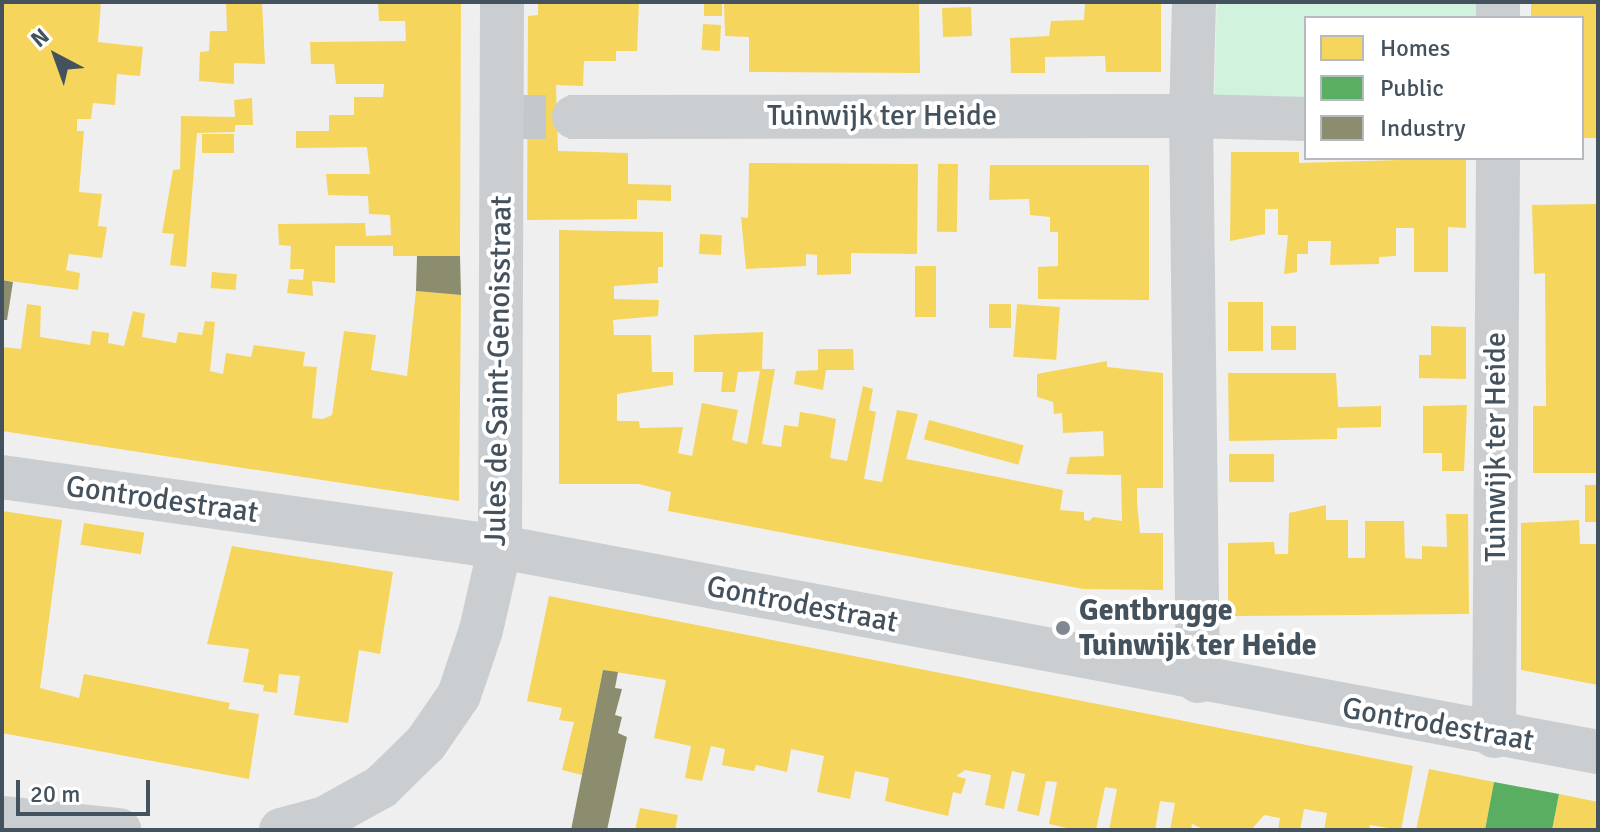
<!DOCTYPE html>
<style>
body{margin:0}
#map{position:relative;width:1600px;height:832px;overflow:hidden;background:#f0efef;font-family:Signika,sans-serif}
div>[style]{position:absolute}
.green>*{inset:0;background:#d1f2dd}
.homes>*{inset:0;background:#f6d55c;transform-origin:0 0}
.public>*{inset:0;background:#5aae61}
.industry>*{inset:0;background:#8c8c6e}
.street-tunnel>*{height:44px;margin-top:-22px;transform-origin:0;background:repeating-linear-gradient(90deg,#c5c8cb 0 44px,transparent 0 66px)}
.street>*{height:44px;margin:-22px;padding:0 22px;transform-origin:22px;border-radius:22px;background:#cbced0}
.dots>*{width:22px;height:22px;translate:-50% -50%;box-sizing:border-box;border:4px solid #fff;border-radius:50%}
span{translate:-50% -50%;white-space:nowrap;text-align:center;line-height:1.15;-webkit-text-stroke:8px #fff;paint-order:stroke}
.street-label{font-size:30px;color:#44525e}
.poi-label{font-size:30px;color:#44525e;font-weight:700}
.left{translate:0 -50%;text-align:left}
.frame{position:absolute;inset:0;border:4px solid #44525e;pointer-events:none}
.legend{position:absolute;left:1304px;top:16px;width:280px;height:144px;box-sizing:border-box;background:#fff;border:2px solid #b4babf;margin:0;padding:10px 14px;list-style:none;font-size:24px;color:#44525e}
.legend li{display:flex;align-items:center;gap:16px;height:40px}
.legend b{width:40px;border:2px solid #b4babf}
.north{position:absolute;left:16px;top:16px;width:80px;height:80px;-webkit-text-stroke:6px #fff;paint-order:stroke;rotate:319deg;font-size:22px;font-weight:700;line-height:32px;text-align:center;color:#44525e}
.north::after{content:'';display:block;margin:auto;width:28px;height:36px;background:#44525e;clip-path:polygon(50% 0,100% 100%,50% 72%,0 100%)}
.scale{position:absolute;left:16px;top:780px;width:134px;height:36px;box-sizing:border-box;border:4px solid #44525e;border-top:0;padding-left:10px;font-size:24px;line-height:28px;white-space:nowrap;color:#44525e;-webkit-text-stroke:6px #fff;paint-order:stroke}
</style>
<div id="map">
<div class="green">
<i style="clip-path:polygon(1217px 2px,1488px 2px,1488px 18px,1306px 18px,1306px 109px,1214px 106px)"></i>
</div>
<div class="homes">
<i style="clip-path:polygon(2px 2px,101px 2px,98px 42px,143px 47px,140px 76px,117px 74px,115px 105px,93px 103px,91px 119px,77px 119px,77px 131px,84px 131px,79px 192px,102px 194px,98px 226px,107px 227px,102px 258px,69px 254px,66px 270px,80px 273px,78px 290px,2px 280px)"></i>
<i style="clip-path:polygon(226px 2px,262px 2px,265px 64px,234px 63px,234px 84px,199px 81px,200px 52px,209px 51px,210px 31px,227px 31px)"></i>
<i style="clip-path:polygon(378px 2px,461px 2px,460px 256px,393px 256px,393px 246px,335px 246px,335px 283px,312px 281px,313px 296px,287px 293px,289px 279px,303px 280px,304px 269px,290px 269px,291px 246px,279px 245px,278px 224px,365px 223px,366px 236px,391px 235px,390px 215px,369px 214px,368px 196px,328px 195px,326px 174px,370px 174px,367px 147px,296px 148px,296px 131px,329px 131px,329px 115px,354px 115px,354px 97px,383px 97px,384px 84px,336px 84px,334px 64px,311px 64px,310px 42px,406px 41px,405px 21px,379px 21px)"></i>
<i style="clip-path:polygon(538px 2px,639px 2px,637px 51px,616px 51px,616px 61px,584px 61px,583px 86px,556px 85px,558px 151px,628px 153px,628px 184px,671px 185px,671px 201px,637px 200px,637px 219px,527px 220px,528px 16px,538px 15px)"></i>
<i style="left:704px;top:2px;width:18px;height:14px"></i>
<i style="clip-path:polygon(724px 2px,919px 2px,920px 73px,749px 72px,749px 37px,725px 36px)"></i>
<i style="clip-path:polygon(1085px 2px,1161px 4px,1161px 72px,1106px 72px,1105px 56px,1045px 57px,1045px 73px,1011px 73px,1010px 38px,1049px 36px,1051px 21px,1084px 20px)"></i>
<i style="clip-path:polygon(1531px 2px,1598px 2px,1598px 138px,1582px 138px,1582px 18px,1531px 18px)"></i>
<i style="left:971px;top:7px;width:29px;height:29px;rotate:88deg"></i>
<i style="left:703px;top:24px;width:18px;height:26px;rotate:3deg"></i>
<i style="clip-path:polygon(252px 98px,253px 125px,235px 125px,235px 132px,197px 133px,186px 267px,170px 265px,174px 234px,162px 233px,173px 170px,180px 169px,181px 116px,235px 117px,234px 100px)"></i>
<i style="left:234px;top:134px;width:19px;height:32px;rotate:90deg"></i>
<i style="clip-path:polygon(1231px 152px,1299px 152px,1299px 163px,1466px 158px,1466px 228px,1448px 227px,1448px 272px,1414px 272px,1414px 228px,1396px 228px,1396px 256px,1379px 257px,1379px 264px,1330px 265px,1331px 241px,1308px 241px,1308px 254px,1297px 254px,1297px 272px,1284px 274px,1288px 235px,1278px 235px,1278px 209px,1265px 209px,1265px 234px,1230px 241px)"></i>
<i style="clip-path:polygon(749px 163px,918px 164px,917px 254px,851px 253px,851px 274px,817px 275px,817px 255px,806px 254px,806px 266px,746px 269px,741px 217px,748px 218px)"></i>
<i style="left:958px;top:164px;width:68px;height:20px;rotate:91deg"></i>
<i style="clip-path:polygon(990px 165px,1149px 165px,1149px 300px,1038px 299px,1038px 267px,1058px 266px,1058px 232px,1050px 232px,1050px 217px,1030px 215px,1029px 199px,989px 200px)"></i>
<i style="clip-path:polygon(1598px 204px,1598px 473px,1533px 473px,1533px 406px,1546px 406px,1545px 273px,1534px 274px,1532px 205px)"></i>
<i style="clip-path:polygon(559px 230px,663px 232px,663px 267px,658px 267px,658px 283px,614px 286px,614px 299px,659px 300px,658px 316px,613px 320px,614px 335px,651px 335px,652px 372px,673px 372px,673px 385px,617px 394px,617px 421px,639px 421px,640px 428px,683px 427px,678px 453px,692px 456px,702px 403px,738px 410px,732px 440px,747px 444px,760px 371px,738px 372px,735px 392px,721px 392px,723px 372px,694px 372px,694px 335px,763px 332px,762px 369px,775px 369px,762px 444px,781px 447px,784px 425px,798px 427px,800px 412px,819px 415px,836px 419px,830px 458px,847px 461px,863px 386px,873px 389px,869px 410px,876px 412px,864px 479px,882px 482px,897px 410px,918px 414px,906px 459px,1063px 490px,1060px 510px,1084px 512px,1084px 520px,1089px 521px,1093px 517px,1122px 521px,1121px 475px,1066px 474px,1070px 457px,1104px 456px,1103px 431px,1063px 433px,1062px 413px,1054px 414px,1053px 402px,1037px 397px,1037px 374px,1107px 361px,1107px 367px,1163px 373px,1163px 488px,1137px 488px,1137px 503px,1140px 533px,1163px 533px,1163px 590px,1083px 589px,668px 511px,671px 492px,639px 484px,559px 484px)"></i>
<i style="left:700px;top:234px;width:22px;height:20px;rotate:3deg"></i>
<i style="left:915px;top:266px;width:21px;height:51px"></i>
<i style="left:212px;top:272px;width:25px;height:16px;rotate:5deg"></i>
<i style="clip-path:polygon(416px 291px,461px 295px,459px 501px,2px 431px,2px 347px,21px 349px,27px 304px,41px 306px,40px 337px,90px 345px,92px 331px,109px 333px,108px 343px,124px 346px,133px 311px,145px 314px,142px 337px,176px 343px,178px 332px,202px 335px,205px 321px,215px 322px,210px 371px,223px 374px,226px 353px,251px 357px,254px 345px,305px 352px,303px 366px,317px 367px,312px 418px,323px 419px,332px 415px,344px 331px,376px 335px,371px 370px,407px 376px)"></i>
<i style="left:1228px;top:302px;width:35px;height:49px"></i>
<i style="left:989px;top:304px;width:22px;height:24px"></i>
<i style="left:1017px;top:304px;width:43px;height:53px;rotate:4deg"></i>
<i style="left:1271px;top:326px;width:25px;height:24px"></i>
<i style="clip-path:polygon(1431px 326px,1466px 327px,1466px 379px,1419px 378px,1419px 355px,1431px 355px)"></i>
<i style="clip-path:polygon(818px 349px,853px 349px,854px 370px,826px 370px,823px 390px,794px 384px,796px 371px,818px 370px)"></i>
<i style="clip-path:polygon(1228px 373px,1336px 373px,1338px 407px,1381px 406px,1381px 427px,1337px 428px,1337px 439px,1229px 441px)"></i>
<i style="clip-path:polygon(1467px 405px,1464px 471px,1442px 471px,1442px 453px,1423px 453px,1423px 406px)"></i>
<i style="left:929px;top:420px;width:98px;height:20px;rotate:15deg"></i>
<i style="left:1229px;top:454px;width:45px;height:28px"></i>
<i style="left:1585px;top:485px;width:13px;height:37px"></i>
<i style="clip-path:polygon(1326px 505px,1326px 520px,1348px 520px,1348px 558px,1365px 558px,1365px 521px,1404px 521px,1405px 558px,1422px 559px,1422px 546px,1447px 547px,1446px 514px,1468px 514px,1469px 614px,1228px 616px,1228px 543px,1274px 542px,1275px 554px,1288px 554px,1289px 513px)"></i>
<i style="clip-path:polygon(2px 511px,62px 520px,40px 688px,79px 698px,84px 674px,230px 703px,228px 709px,259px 714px,249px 779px,2px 733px)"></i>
<i style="clip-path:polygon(1579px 520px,1580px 544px,1598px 544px,1598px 685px,1521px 670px,1521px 523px)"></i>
<i style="left:84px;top:523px;width:61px;height:22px;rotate:9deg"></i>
<i style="clip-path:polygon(232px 546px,393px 572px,380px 654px,359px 650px,348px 723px,294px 715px,300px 676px,279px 674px,277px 693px,263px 691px,264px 685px,243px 682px,249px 649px,207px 644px)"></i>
<i style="clip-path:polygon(549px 596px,1413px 766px,1401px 830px,1370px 825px,1369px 830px,1324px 830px,1327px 813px,1304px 809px,1300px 830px,1278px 830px,1280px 818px,1264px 815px,1251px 830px,1205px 830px,1192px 824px,1191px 830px,1170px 830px,1175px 803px,1160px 801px,1155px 830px,1109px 830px,1117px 789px,1105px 787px,1096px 830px,1076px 830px,1049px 824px,1057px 782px,1046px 781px,1039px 816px,1017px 811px,1025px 774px,1012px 771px,1004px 809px,985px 805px,991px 775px,965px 770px,956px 776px,966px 779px,961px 794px,953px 792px,948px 816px,885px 801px,889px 778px,855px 771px,850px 799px,817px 792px,824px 756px,791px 749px,787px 772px,756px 765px,754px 771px,722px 765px,725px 749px,711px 746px,702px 781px,685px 778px,691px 746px,654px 738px,666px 680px,603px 670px,582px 775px,562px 770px,574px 722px,559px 720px,562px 708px,527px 701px)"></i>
<i style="clip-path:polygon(1429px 769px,1494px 782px,1485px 830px,1416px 830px)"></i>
<i style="clip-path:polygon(1559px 794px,1598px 802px,1598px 830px,1552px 830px)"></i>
<i style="clip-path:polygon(640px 808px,678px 815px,675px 830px,635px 830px)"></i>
</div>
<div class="public">
<i style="clip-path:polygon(1494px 782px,1559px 794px,1552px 830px,1485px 830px)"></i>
</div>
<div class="industry">
<i style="clip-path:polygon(417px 256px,460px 256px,461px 295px,416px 291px)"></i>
<i style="clip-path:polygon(2px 280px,13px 282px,7px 320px,2px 320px)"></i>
<i style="clip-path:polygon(603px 670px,618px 672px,615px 688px,622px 689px,615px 715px,622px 717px,618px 733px,627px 737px,607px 830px,571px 830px)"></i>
</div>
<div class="street-tunnel">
<i style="left:502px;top:117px;width:72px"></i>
</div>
<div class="street">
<i style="left:1194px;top:2px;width:114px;rotate:91.5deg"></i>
<i style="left:1191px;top:116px;width:115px;rotate:1.5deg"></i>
<i style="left:1498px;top:2px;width:16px;rotate:90deg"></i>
<i style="left:574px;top:117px;width:617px;rotate:-0.09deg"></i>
<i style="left:1191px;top:116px;width:565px;rotate:89.29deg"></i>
<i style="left:2px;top:477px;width:503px;rotate:8deg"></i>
<i style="left:500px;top:547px;width:1117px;rotate:10.58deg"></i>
<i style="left:1494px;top:736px;width:578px;rotate:-89.6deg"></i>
<i style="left:2px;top:818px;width:118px;rotate:5.9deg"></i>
<i style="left:281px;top:830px;width:46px;rotate:-15.3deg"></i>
<i style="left:325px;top:818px;width:64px;rotate:-29deg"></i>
<i style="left:381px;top:787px;width:63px;rotate:-44.4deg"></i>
<i style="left:426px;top:743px;width:58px;rotate:-55.5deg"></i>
<i style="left:459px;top:695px;width:69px;rotate:-71.3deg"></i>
<i style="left:481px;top:630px;width:85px;rotate:-77.1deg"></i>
<i style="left:500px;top:547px;width:545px;rotate:-89.79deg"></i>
</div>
<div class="dots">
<i style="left:1063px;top:628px;background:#808991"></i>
</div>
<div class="street-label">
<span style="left:882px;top:116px">Tuinwijk ter Heide</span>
<span style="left:499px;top:371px;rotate:-89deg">Jules de Saint-Genoisstraat</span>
<span style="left:1496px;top:447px;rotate:-90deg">Tuinwijk ter Heide</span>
<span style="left:162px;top:500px;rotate:8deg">Gontrodestraat</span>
<span style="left:802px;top:605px;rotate:11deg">Gontrodestraat</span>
<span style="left:1438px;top:725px;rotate:10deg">Gontrodestraat</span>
</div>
<div class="poi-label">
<span class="left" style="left:1079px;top:628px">Gentbrugge<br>Tuinwijk ter Heide</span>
</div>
<div class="frame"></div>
<ul class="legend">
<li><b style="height:22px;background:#f6d55c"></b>Homes</li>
<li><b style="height:22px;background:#5aae61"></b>Public</li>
<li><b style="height:22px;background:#8c8c6e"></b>Industry</li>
</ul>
<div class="north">N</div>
<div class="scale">20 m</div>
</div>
